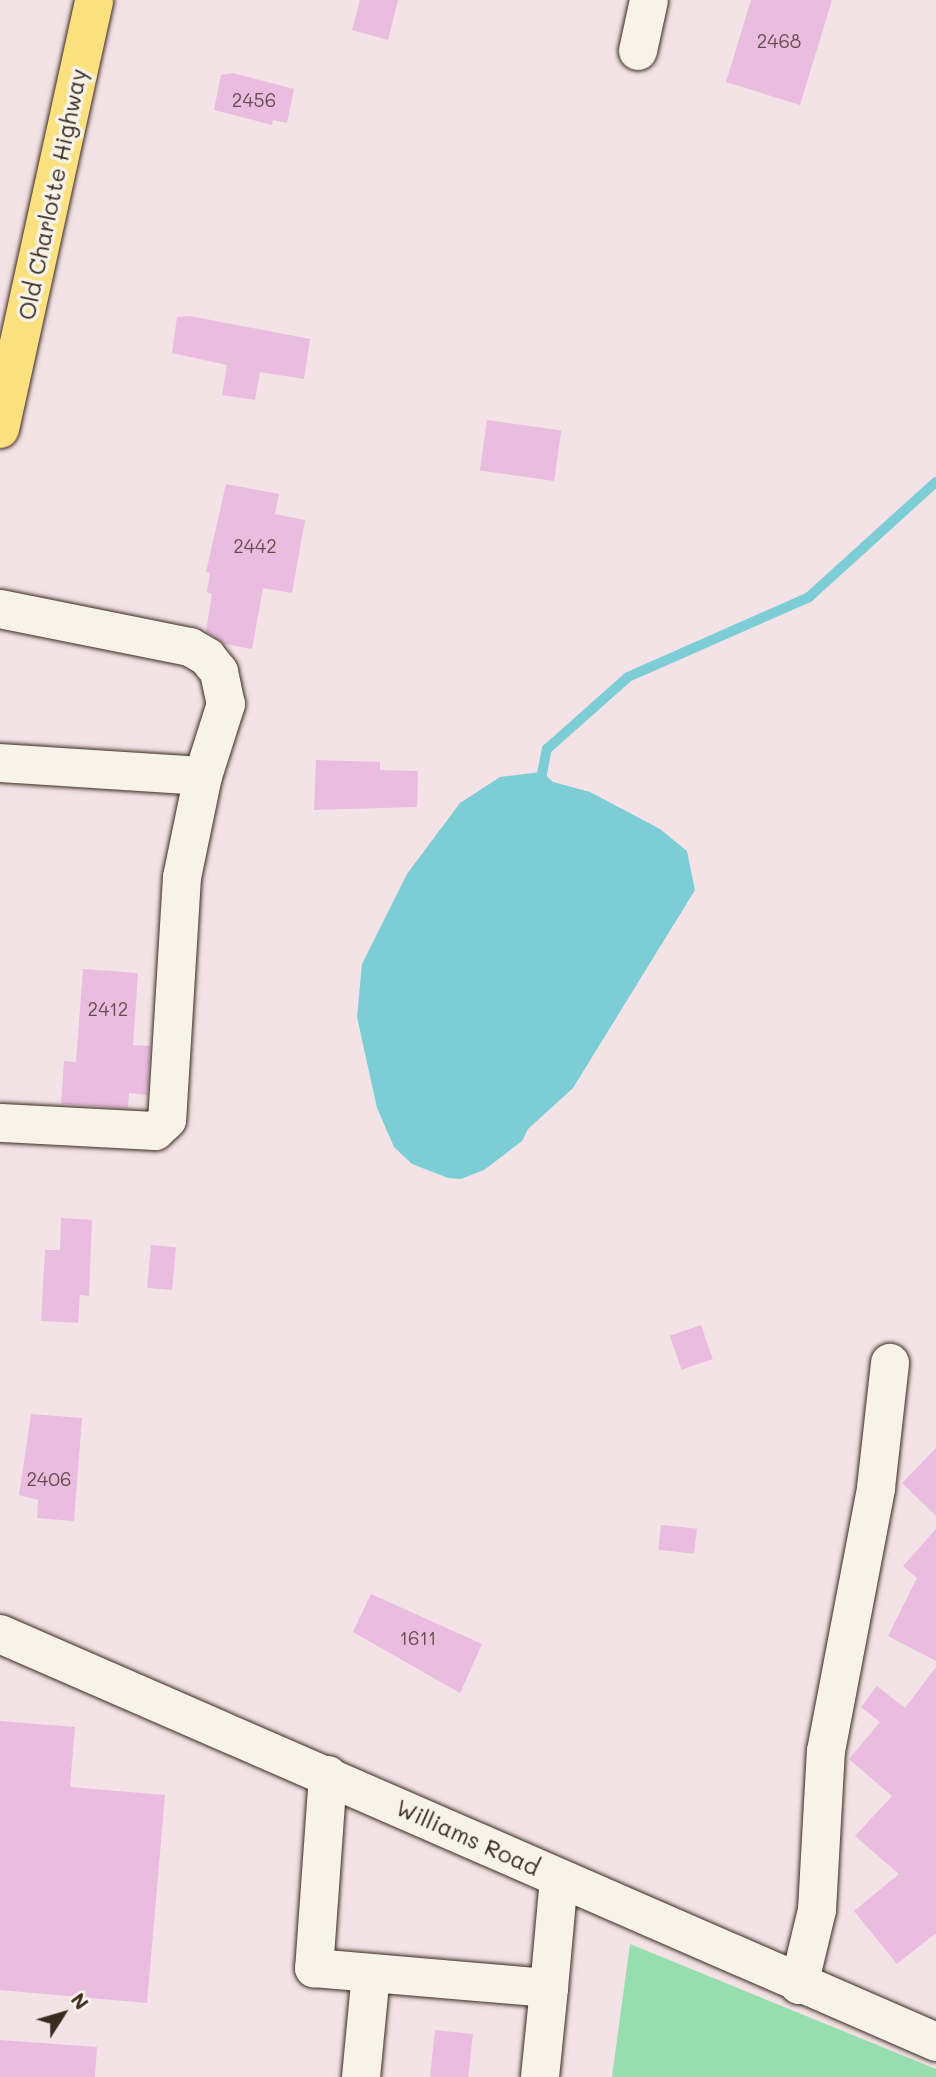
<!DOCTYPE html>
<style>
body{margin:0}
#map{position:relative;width:936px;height:2077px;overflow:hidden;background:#f3e2e6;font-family:Mali,sans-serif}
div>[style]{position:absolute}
.green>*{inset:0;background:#96dead}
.water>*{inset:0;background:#7dcdd7}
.stream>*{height:10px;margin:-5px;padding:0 5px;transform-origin:5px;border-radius:5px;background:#7dcdd7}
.building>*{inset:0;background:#eabce0;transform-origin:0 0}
.roads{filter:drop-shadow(0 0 2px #3b2a1e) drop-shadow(0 0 2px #3b2a1e)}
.minor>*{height:38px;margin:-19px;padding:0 19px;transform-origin:19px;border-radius:19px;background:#f7f3e8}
.major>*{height:38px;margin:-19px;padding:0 19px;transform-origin:19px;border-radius:19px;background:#fbe080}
span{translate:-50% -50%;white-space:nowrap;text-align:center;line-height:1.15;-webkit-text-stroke:7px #f7f3e8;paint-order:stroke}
.number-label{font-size:19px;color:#674e4e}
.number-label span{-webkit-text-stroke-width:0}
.street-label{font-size:23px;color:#3b2a1e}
.north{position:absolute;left:28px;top:1979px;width:70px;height:70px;-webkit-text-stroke:5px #f7f3e8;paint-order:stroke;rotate:53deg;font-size:19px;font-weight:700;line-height:28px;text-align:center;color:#3b2a1e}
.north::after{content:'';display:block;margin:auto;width:24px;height:32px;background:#3b2a1e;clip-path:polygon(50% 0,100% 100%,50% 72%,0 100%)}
</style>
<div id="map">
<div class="green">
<i style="clip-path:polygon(630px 1944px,936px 2069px,936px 2077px,612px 2077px)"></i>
</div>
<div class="water">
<i style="clip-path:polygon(542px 772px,553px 782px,590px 792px,660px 829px,687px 851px,695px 890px,573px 1088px,528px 1129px,522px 1141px,484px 1170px,461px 1179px,448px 1178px,412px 1164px,394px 1147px,377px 1108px,357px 1017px,362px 964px,407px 874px,460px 803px,500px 777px)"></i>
</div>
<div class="stream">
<i style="left:540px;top:784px;width:36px;rotate:-79deg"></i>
<i style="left:547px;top:749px;width:108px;rotate:-41.6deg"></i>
<i style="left:628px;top:677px;width:198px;rotate:-23.8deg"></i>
<i style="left:809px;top:597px;width:171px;rotate:-42.2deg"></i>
</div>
<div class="building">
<i style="clip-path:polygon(360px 0,398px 0,388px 40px,352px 30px)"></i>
<i style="clip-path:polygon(751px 0,832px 0,800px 105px,726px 82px)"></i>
<i style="clip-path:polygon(233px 73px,294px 89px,287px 123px,273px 120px,272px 125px,214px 110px,221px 75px)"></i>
<i style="clip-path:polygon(190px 316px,310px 339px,304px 379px,260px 372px,255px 400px,222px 395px,227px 365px,172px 353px,177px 317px)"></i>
<i style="left:487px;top:420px;width:75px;height:51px;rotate:8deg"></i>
<i style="clip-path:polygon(226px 484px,279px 494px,275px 514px,305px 520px,292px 593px,263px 588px,252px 649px,224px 644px,206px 631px,212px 594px,207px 592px,210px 573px,206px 572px)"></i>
<i style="clip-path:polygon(316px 760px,380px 762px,380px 770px,418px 771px,417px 807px,314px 810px)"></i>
<i style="clip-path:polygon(83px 969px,138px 973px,133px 1045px,150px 1046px,147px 1095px,129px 1093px,128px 1108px,61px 1104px,64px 1061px,76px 1062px)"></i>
<i style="clip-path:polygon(61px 1218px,92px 1220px,89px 1296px,80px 1295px,78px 1323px,41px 1321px,45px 1250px,60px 1250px)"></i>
<i style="left:151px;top:1245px;width:25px;height:43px;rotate:5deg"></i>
<i style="left:701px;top:1325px;width:36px;height:33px;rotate:71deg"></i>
<i style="clip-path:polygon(31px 1414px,82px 1418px,74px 1521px,37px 1518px,38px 1500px,19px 1495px)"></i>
<i style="clip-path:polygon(936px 1448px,936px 1516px,902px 1483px)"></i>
<i style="left:661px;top:1525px;width:36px;height:25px;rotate:6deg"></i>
<i style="clip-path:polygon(936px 1529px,936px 1661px,888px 1636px,917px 1578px,903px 1566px)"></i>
<i style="clip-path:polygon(371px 1594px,482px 1644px,460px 1693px,353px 1632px)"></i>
<i style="clip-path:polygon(936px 1667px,936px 1933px,897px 1964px,854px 1911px,899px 1874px,855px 1836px,892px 1796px,849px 1759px,880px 1722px,861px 1707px,877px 1686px,905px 1708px)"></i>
<i style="clip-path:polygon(0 1721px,75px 1727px,70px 1787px,165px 1795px,147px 2003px,0 1990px)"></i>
<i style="left:435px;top:2030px;width:38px;height:47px;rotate:6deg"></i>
<i style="clip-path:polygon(0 2040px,97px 2047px,95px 2077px,0 2077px)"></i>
</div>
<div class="roads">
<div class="minor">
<i style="left:638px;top:51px;width:52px;rotate:-77.8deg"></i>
<i style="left:0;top:609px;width:194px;rotate:11.3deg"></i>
<i style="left:190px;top:647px;width:20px;rotate:30deg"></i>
<i style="left:207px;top:657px;width:19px;rotate:51deg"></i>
<i style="left:219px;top:672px;width:33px;rotate:78deg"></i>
<i style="left:226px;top:704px;width:76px;rotate:107.7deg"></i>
<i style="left:203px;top:776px;width:103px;rotate:101.7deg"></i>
<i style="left:182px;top:877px;width:243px;rotate:93.5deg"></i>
<i style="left:167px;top:1120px;width:16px;rotate:137deg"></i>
<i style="left:155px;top:1131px;width:155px;rotate:-177deg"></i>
<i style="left:0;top:763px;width:203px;rotate:3.7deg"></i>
<i style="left:0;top:1634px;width:1021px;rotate:23.55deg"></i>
<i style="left:328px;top:1775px;width:194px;rotate:94.1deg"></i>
<i style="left:314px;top:1968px;width:236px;rotate:4.9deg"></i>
<i style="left:549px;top:1988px;width:110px;rotate:-84.8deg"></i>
<i style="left:799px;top:1985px;width:77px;rotate:-76.5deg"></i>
<i style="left:817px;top:1910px;width:159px;rotate:-86.8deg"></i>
<i style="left:826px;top:1751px;width:268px;rotate:-79.2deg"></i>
<i style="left:876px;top:1488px;width:126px;rotate:-83.6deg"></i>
<i style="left:361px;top:2077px;width:104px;rotate:-84.5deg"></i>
<i style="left:540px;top:2077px;width:89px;rotate:-84.2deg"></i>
</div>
<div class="major">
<i style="left:0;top:429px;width:439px;rotate:-77.6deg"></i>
</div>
</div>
<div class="number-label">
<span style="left:779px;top:41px">2468</span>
<span style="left:254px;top:100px">2456</span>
<span style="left:255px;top:546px">2442</span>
<span style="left:108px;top:1009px">2412</span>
<span style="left:49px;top:1479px">2406</span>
<span style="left:418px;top:1638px">1611</span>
</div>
<div class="street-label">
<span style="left:52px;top:194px;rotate:-78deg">Old Charlotte Highway</span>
<span style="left:468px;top:1837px;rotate:24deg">Williams Road</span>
</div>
<div class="north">N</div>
</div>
